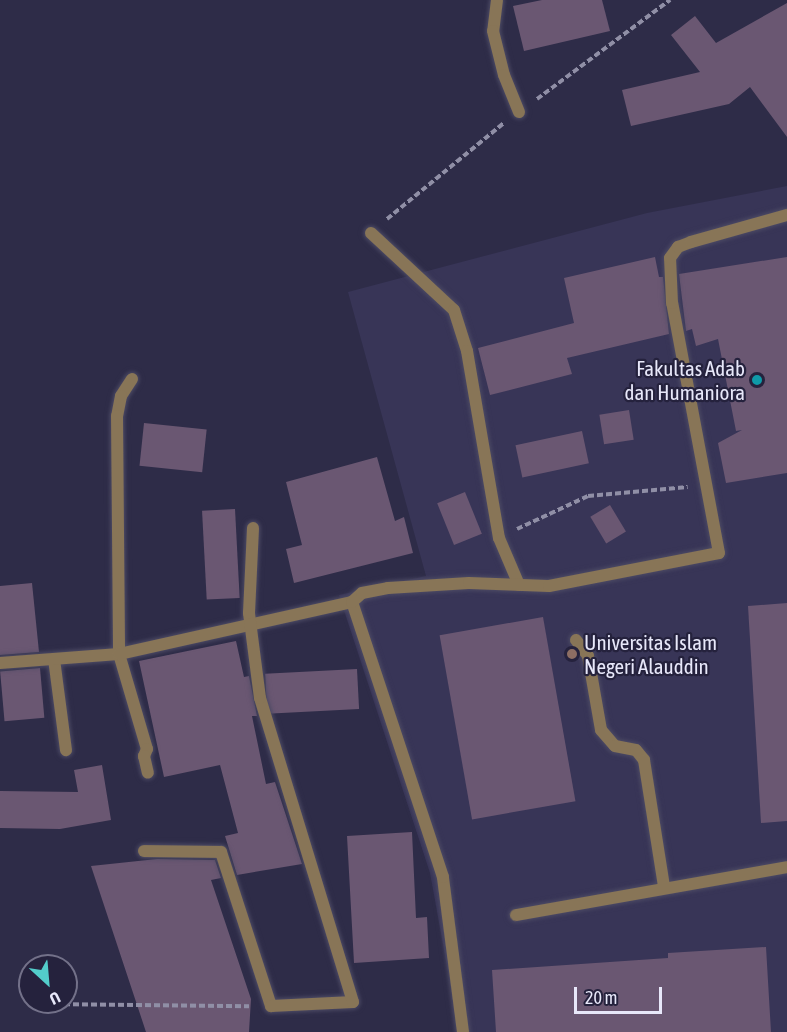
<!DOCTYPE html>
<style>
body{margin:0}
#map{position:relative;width:787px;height:1032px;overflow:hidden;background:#2e2c48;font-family:"Asap Condensed",sans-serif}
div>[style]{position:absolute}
.built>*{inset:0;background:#383557}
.building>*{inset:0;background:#6a5772;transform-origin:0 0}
.path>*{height:4px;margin-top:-2px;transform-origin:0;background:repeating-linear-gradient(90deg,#908fa6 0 6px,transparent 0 9px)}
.roads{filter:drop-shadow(0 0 2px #4c4a64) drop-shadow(0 0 2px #4c4a64)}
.service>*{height:12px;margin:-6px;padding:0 6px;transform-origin:6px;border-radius:6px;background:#887557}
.minor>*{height:12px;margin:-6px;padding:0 6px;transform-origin:6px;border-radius:6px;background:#887557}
.dots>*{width:16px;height:16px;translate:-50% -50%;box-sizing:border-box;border:3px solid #25223d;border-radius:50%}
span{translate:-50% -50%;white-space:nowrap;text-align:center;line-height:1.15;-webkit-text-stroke:4.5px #25223d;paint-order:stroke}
.poi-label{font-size:21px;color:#e8e8fa}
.right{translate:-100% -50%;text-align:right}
.left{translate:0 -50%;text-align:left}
.north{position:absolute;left:18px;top:954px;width:60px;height:60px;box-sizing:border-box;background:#25223d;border:2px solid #737189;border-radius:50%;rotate:154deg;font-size:16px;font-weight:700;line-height:24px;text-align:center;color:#e8e8fa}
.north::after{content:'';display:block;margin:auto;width:21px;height:27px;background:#53cdcb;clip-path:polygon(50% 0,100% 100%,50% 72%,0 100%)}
.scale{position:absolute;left:574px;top:987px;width:88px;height:27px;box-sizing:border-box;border:3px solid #e8e8fa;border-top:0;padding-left:8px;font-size:18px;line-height:21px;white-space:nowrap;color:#e8e8fa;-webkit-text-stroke:4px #25223d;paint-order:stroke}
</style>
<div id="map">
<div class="built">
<i style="clip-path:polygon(787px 186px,787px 1032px,459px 1032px,430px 873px,339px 595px,426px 576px,348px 292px,647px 213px)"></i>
</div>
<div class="building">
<i style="clip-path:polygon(542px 0,602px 0,610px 31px,524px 51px,513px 6px)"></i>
<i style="clip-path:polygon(787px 3px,787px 137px,750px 87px,729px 104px,631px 126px,622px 90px,700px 72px,671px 35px,695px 16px,716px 43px)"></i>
<i style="clip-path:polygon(655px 257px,659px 277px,663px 277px,669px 334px,567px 358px,572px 374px,490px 395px,478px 348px,574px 323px,564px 278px)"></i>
<i style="clip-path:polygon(787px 257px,787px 473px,726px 483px,718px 443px,742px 430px,736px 431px,718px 339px,696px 346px,692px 329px,686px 331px,679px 274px)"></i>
<i style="left:629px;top:410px;width:30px;height:30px;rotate:81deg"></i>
<i style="left:144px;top:423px;width:63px;height:43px;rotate:6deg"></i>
<i style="left:582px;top:431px;width:33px;height:68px;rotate:78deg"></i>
<i style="clip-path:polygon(377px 457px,395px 521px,404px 517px,413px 553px,294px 583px,286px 549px,302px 545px,286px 482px)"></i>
<i style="left:465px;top:492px;width:45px;height:30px;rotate:68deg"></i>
<i style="left:610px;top:505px;width:31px;height:23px;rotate:59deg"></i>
<i style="left:235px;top:509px;width:89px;height:33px;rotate:87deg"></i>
<i style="clip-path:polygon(32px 583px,39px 652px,0 655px,0 586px)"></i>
<i style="clip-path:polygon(787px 603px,787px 821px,761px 823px,748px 606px)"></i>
<i style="left:543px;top:617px;width:187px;height:105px;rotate:80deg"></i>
<i style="clip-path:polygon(236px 641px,244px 677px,249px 676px,257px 716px,252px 716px,266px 784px,275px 782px,302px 864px,237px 875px,225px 836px,238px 833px,220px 765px,164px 777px,139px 661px)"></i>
<i style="left:40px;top:668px;width:50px;height:40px;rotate:85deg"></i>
<i style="left:357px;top:669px;width:40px;height:92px;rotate:87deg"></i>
<i style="clip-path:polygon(102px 765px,111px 820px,60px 829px,0 828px,0 791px,78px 792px,74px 770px)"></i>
<i style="clip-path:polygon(412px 832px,416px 918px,427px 917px,429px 958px,354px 963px,347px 836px)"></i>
<i style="clip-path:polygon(157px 859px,215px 860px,221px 878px,211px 880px,251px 999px,249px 1032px,146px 1032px,91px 866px)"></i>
<i style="clip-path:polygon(766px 947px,771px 1032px,496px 1032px,492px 970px,668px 958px,668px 953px)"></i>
</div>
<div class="path">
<i style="left:537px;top:99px;width:166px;rotate:-36.7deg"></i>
<i style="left:387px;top:219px;width:151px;rotate:-39.4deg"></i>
<i style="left:517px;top:529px;width:78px;rotate:-24.9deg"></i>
<i style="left:588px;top:496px;width:100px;rotate:-5.1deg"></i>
<i style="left:46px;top:1004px;width:203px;rotate:0.6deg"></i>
</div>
<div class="roads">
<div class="service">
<i style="left:576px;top:640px;width:20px;rotate:53deg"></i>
<i style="left:588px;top:656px;width:75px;rotate:80deg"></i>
<i style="left:601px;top:730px;width:21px;rotate:49deg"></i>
<i style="left:615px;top:746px;width:21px;rotate:11deg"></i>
<i style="left:636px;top:750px;width:13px;rotate:51deg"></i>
<i style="left:644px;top:760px;width:128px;rotate:81deg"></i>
<i style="left:516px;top:915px;width:275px;rotate:-10deg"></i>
</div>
<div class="minor">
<i style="left:497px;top:0;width:31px;rotate:97deg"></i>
<i style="left:493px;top:31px;width:45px;rotate:76deg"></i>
<i style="left:504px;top:75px;width:40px;rotate:68deg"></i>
<i style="left:371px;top:233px;width:113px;rotate:42.9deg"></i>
<i style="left:454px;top:310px;width:43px;rotate:72.4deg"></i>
<i style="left:467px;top:351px;width:190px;rotate:80.3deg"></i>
<i style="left:499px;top:538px;width:51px;rotate:66.9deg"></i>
<i style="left:132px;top:379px;width:20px;rotate:123deg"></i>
<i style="left:121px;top:396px;width:20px;rotate:101deg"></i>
<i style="left:117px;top:416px;width:238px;rotate:89.5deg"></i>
<i style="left:119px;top:654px;width:99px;rotate:73.6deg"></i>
<i style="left:147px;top:749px;width:8px;rotate:113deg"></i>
<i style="left:144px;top:756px;width:17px;rotate:77deg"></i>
<i style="left:54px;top:659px;width:92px;rotate:82.5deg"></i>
<i style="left:0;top:663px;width:119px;rotate:-4.3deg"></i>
<i style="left:119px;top:654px;width:239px;rotate:-12.6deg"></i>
<i style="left:144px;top:851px;width:77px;rotate:0.7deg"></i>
<i style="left:221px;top:852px;width:162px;rotate:72deg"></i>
<i style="left:271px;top:1006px;width:82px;rotate:-2.8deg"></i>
<i style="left:353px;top:1002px;width:318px;rotate:-107deg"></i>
<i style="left:260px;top:698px;width:86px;rotate:-97.4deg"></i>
<i style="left:249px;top:613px;width:85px;rotate:-87.3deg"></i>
<i style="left:463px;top:1032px;width:156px;rotate:-97.4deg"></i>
<i style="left:443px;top:877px;width:290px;rotate:-108.3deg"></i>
<i style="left:352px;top:602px;width:13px;rotate:-42deg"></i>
<i style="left:362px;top:593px;width:26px;rotate:-11deg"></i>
<i style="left:388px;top:588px;width:81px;rotate:-3.5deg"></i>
<i style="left:469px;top:583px;width:80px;rotate:2.1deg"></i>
<i style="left:549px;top:586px;width:173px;rotate:-11deg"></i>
<i style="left:719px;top:553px;width:254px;rotate:-100.6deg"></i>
<i style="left:672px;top:303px;width:45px;rotate:-92.5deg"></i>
<i style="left:670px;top:258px;width:14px;rotate:-54deg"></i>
<i style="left:678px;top:247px;width:14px;rotate:-21deg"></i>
<i style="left:691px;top:242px;width:100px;rotate:-15.7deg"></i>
</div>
</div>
<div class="dots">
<i style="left:757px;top:380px;background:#0f9aa8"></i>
<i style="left:572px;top:654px;background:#8d6e63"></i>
</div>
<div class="poi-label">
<span class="right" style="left:745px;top:380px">Fakultas Adab<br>dan Humaniora</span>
<span class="left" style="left:584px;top:654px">Universitas Islam<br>Negeri Alauddin</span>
</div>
<div class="north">U</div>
<div class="scale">20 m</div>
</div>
